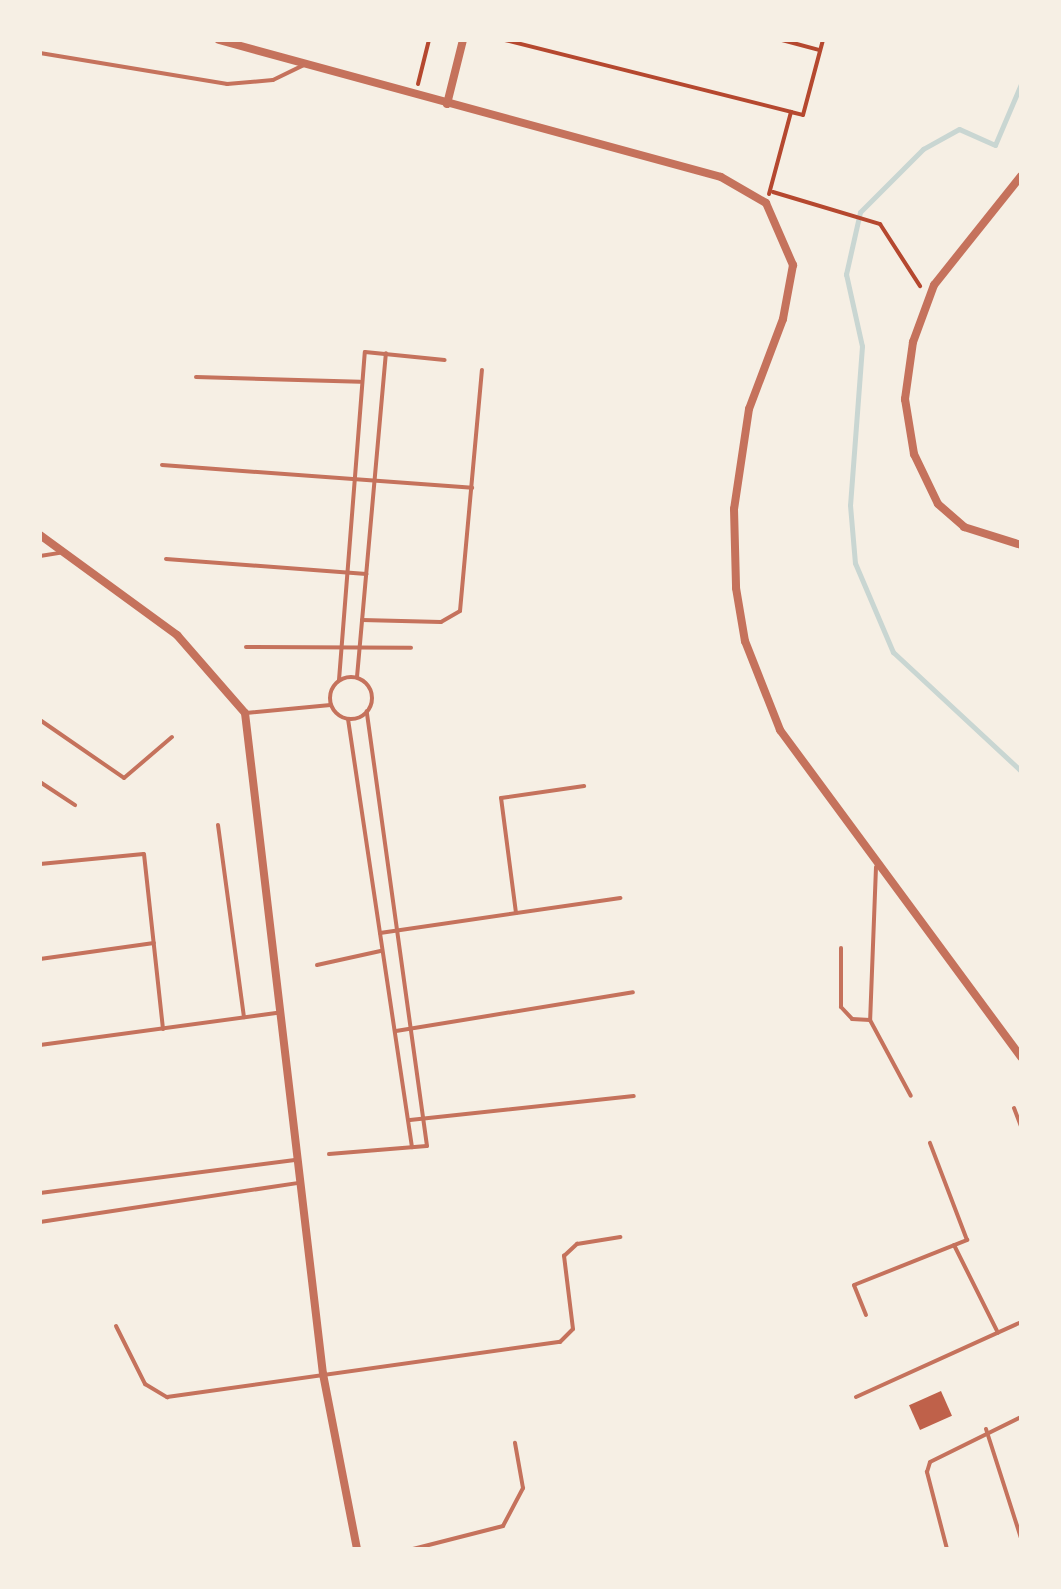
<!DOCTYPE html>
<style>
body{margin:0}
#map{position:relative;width:1061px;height:1589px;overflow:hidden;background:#f6efe4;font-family:"Alegreya Sans",sans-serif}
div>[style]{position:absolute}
.stream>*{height:5px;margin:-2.5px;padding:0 2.5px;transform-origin:2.5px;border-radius:2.5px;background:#c9d6d2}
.building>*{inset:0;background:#bf614a;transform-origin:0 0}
.path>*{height:4px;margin:-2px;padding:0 2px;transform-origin:2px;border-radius:2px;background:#b5482f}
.service>*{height:4px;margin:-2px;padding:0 2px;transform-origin:2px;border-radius:2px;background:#c5725c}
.service>.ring{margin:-2px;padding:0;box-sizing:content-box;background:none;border:4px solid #c5725c;border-radius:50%}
.minor>*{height:8px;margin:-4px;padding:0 4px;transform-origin:4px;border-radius:4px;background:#c5725c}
span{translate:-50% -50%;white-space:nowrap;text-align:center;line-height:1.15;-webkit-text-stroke:10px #f6efe4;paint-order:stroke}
.frame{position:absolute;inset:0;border:42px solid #f6efe4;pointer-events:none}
</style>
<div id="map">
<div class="stream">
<i style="left:1021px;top:84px;width:66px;rotate:113.1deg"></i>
<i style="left:995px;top:145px;width:39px;rotate:-156deg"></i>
<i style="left:959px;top:129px;width:41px;rotate:150.9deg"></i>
<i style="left:923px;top:149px;width:89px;rotate:135deg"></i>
<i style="left:860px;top:212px;width:64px;rotate:102.7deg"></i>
<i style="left:846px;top:274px;width:74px;rotate:77.5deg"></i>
<i style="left:862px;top:346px;width:159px;rotate:94.3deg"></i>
<i style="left:850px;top:505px;width:58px;rotate:85.1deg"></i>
<i style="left:855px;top:563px;width:97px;rotate:66.9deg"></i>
<i style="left:893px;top:652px;width:175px;rotate:42.9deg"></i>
</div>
<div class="building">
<i style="left:941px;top:1391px;width:27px;height:35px;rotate:66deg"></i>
</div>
<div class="path">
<i style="left:505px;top:40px;width:295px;rotate:14.1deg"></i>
<i style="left:782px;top:40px;width:39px;rotate:15deg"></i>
<i style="left:418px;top:84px;width:45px;rotate:-76deg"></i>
<i style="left:773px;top:192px;width:112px;rotate:16.7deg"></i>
<i style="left:880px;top:224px;width:74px;rotate:57.2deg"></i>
<i style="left:769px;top:194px;width:85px;rotate:-75deg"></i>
<i style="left:791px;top:112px;width:12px;rotate:14deg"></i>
<i style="left:803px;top:115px;width:78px;rotate:-75.1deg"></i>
</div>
<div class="service">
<i style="left:40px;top:53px;width:190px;rotate:9.4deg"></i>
<i style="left:227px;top:84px;width:46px;rotate:-5deg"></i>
<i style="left:273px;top:80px;width:34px;rotate:-26deg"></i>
<i style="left:196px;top:377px;width:164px;rotate:1.7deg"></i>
<i style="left:162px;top:465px;width:311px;rotate:4.2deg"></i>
<i style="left:40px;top:556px;width:20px;rotate:-9deg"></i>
<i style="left:166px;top:559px;width:201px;rotate:4.3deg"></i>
<i style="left:362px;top:620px;width:79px;rotate:1.5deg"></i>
<i style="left:441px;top:622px;width:22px;rotate:-30deg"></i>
<i style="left:460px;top:611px;width:242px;rotate:-84.8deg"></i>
<i style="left:246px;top:647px;width:165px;rotate:0.3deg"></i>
<i class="ring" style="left:330px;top:677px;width:38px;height:38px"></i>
<i style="left:357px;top:677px;width:325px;rotate:-84.9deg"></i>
<i style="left:339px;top:680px;width:329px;rotate:-85.5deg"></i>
<i style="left:365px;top:352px;width:80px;rotate:5.7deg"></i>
<i style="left:246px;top:713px;width:85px;rotate:-5.4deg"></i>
<i style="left:348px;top:719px;width:433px;rotate:81.5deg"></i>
<i style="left:40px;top:720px;width:102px;rotate:34.6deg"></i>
<i style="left:124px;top:778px;width:63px;rotate:-40.5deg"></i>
<i style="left:40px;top:782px;width:42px;rotate:33.3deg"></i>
<i style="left:218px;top:825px;width:194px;rotate:82.3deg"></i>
<i style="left:40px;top:864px;width:104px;rotate:-5.5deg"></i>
<i style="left:144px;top:854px;width:176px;rotate:83.8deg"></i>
<i style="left:876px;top:867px;width:153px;rotate:92.2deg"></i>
<i style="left:870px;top:1020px;width:86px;rotate:61.7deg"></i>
<i style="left:516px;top:913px;width:116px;rotate:-97.4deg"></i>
<i style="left:501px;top:798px;width:84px;rotate:-8.2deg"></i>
<i style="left:380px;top:933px;width:243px;rotate:-8.3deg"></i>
<i style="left:841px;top:948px;width:59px;rotate:90deg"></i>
<i style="left:841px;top:1007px;width:16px;rotate:47deg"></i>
<i style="left:852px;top:1019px;width:18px;rotate:3deg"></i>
<i style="left:40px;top:959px;width:115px;rotate:-8deg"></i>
<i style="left:317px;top:965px;width:65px;rotate:-12.5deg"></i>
<i style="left:396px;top:1031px;width:240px;rotate:-9.3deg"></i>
<i style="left:40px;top:1045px;width:240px;rotate:-7.7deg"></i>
<i style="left:1014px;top:1108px;width:19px;rotate:69deg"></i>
<i style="left:410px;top:1120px;width:225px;rotate:-6.1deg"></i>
<i style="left:329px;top:1154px;width:98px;rotate:-4.7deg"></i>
<i style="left:427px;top:1146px;width:439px;rotate:-97.9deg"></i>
<i style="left:40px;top:1193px;width:257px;rotate:-7.4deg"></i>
<i style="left:40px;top:1222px;width:260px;rotate:-8.6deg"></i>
<i style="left:954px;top:1245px;width:98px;rotate:63.4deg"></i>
<i style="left:866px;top:1315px;width:32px;rotate:-112deg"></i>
<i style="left:854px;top:1285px;width:122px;rotate:-21.7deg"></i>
<i style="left:967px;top:1240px;width:104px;rotate:-110.9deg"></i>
<i style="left:116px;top:1326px;width:65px;rotate:63.4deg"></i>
<i style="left:145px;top:1384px;width:26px;rotate:31deg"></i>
<i style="left:167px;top:1397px;width:397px;rotate:-8deg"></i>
<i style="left:560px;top:1342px;width:18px;rotate:-45deg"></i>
<i style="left:573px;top:1329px;width:74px;rotate:-97deg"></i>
<i style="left:564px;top:1256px;width:18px;rotate:-43deg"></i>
<i style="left:577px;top:1244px;width:44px;rotate:-9.2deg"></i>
<i style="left:856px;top:1397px;width:181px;rotate:-24.4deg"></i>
<i style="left:986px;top:1429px;width:114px;rotate:72.2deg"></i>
<i style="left:413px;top:1549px;width:93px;rotate:-14.3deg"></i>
<i style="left:503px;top:1526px;width:43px;rotate:-62.2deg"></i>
<i style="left:523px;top:1488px;width:46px;rotate:-100.1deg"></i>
<i style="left:947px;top:1549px;width:80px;rotate:-104.6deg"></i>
<i style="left:927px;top:1472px;width:10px;rotate:-73deg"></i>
<i style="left:930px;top:1462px;width:102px;rotate:-26.3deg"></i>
</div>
<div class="minor">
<i style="left:219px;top:40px;width:520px;rotate:15.26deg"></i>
<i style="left:721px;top:177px;width:52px;rotate:30deg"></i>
<i style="left:766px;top:203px;width:68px;rotate:66.5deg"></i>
<i style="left:793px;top:265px;width:55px;rotate:100.5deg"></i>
<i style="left:783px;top:319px;width:96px;rotate:110.7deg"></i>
<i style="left:749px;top:409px;width:101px;rotate:98.5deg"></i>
<i style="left:734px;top:509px;width:79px;rotate:88.5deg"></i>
<i style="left:736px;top:588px;width:54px;rotate:80.4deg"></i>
<i style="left:745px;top:641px;width:96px;rotate:68.5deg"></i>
<i style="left:780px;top:730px;width:406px;rotate:53.6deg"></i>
<i style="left:447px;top:104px;width:66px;rotate:-76deg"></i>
<i style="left:1021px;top:176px;width:139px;rotate:128.6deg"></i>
<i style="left:934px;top:285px;width:61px;rotate:110.2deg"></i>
<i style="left:913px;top:342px;width:58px;rotate:98deg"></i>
<i style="left:905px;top:399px;width:56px;rotate:80.7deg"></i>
<i style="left:914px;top:454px;width:55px;rotate:64.4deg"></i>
<i style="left:938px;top:504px;width:35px;rotate:41deg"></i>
<i style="left:964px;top:527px;width:60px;rotate:17.5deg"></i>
<i style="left:40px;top:535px;width:170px;rotate:36.1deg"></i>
<i style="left:177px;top:635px;width:103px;rotate:48.9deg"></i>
<i style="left:245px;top:713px;width:666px;rotate:83.27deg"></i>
<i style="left:323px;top:1374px;width:178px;rotate:79deg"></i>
</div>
<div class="frame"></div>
</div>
